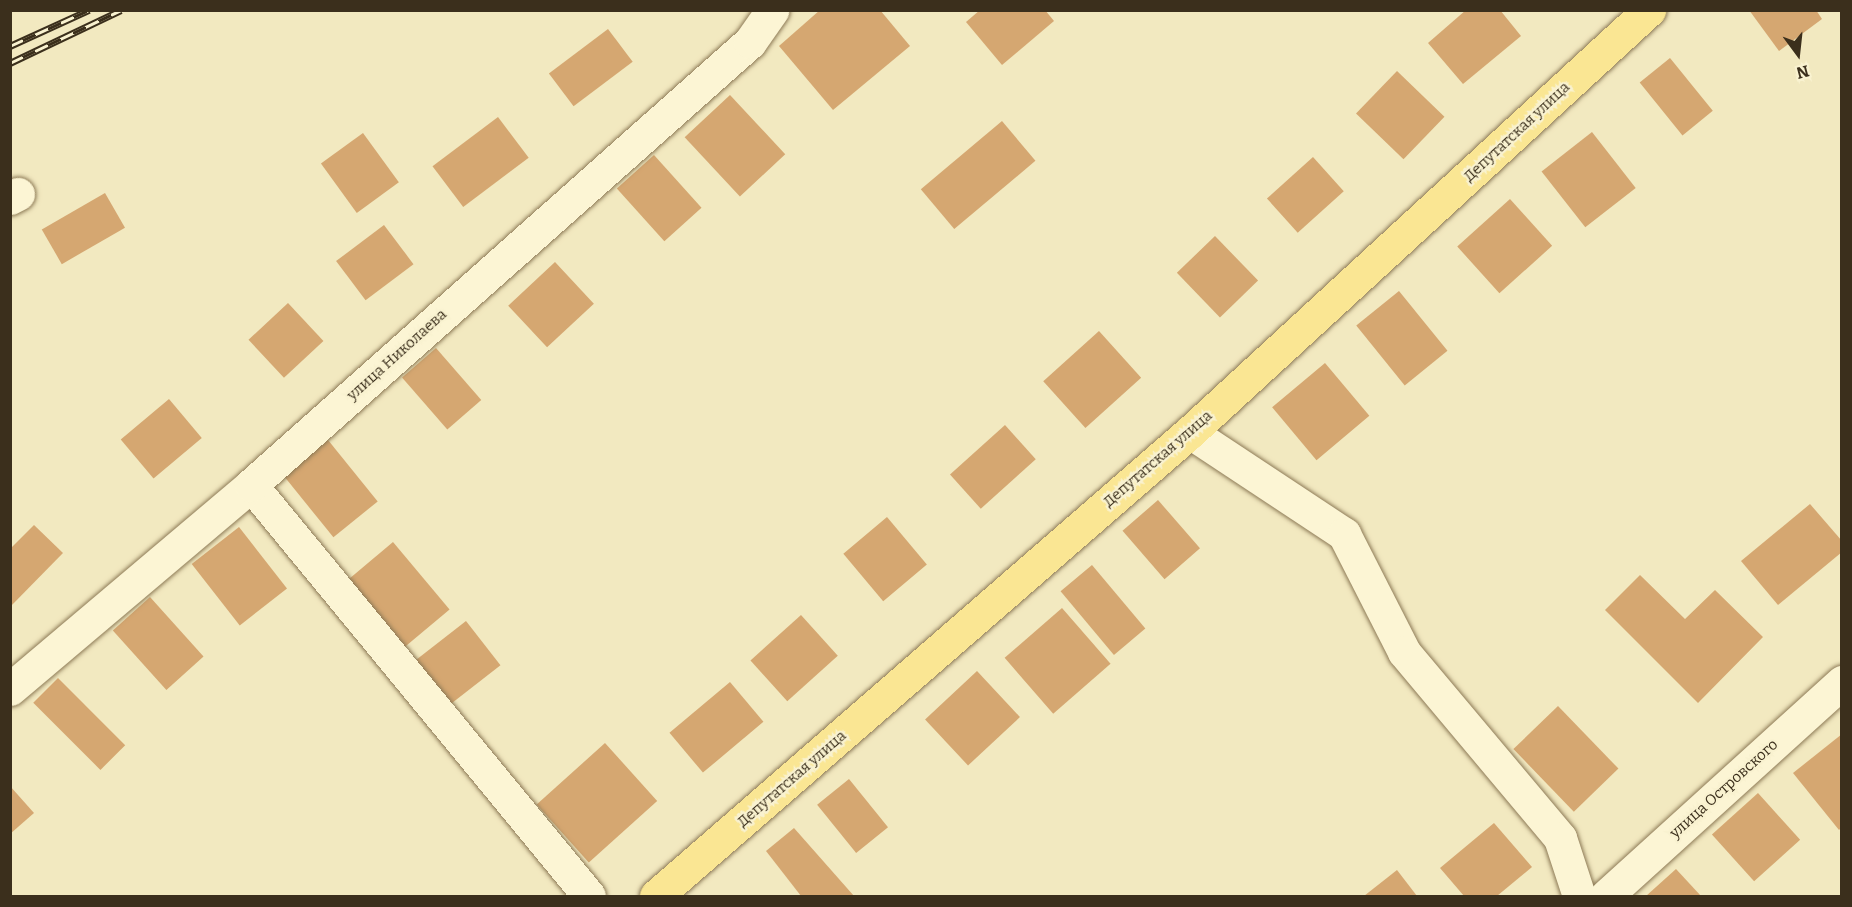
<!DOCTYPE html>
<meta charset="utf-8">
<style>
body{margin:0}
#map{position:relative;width:1852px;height:907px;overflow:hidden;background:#f2e9c0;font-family:Bitter,serif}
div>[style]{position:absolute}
.building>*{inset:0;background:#d5a771;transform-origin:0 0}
.roads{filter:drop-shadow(0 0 2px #8d7a56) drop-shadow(0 0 2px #8d7a56)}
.minor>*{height:33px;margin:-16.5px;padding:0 16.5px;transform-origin:16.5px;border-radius:16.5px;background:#fcf5d4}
.major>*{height:33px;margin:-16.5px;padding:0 16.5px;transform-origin:16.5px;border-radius:16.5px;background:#fae693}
.rail>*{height:7px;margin-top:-3.5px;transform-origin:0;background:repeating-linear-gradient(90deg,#f9f2d0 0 14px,#3b2f1c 0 28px);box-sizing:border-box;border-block:2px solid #3b2f1c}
span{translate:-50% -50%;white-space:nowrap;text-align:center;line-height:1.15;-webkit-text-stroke:4.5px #f9f2d0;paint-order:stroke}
.street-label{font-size:15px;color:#3b2f1c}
.frame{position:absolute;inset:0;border:12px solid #3b2f1c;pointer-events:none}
.north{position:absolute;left:1768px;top:24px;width:60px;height:60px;-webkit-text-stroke:4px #f9f2d0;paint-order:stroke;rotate:165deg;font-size:16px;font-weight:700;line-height:24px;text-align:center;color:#3b2f1c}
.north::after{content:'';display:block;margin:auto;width:21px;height:27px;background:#3b2f1c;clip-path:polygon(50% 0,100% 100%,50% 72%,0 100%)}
</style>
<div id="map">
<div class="building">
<i style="clip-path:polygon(820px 10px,880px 10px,910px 46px,833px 110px,779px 46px)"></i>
<i style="clip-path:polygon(980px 10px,1045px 10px,1054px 21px,1002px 65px,966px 22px)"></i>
<i style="clip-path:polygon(1466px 10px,1500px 10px,1521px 36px,1463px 84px,1428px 43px)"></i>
<i style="clip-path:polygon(1749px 10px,1816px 10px,1822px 19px,1779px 51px)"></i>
<i style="left:608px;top:29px;width:41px;height:74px;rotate:53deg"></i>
<i style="left:1670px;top:58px;width:68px;height:39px;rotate:51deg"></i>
<i style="left:1397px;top:71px;width:66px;height:59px;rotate:44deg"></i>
<i style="left:730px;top:95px;width:81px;height:62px;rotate:47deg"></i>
<i style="left:498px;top:117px;width:51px;height:82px;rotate:53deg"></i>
<i style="left:1002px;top:121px;width:52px;height:106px;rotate:50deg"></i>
<i style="left:1592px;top:132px;width:71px;height:64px;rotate:52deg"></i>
<i style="left:363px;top:133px;width:61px;height:52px;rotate:54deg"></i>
<i style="left:654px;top:155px;width:71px;height:50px;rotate:48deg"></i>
<i style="left:1313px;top:157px;width:46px;height:62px;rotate:48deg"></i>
<i style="left:105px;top:193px;width:40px;height:73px;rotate:60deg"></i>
<i style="left:1510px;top:199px;width:63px;height:71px;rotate:48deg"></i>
<i style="left:384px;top:225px;width:49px;height:60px;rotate:53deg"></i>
<i style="left:1215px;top:236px;width:62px;height:53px;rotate:46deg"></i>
<i style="left:555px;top:262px;width:57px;height:64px;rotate:47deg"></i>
<i style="left:1399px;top:291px;width:77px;height:55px;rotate:51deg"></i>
<i style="left:288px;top:303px;width:52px;height:54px;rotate:47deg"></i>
<i style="left:1099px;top:331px;width:63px;height:75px;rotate:48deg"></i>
<i style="left:436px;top:348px;width:69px;height:45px;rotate:49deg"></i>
<i style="left:1325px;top:363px;width:69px;height:69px;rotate:50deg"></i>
<i style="left:169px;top:399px;width:51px;height:63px;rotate:50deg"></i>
<i style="left:1005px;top:425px;width:46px;height:74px;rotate:48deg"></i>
<i style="left:328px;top:440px;width:79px;height:57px;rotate:51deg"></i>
<i style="left:1158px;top:500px;width:64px;height:47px;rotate:49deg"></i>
<i style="clip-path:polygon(1810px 504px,1842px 541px,1842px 552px,1778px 605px,1741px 561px)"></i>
<i style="left:887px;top:517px;width:62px;height:57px;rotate:50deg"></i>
<i style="clip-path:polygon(34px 525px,63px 553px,10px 607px,10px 549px)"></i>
<i style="left:239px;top:527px;width:78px;height:60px;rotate:52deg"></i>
<i style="left:393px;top:542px;width:88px;height:66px;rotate:50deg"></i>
<i style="left:1092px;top:565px;width:83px;height:41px;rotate:50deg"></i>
<i style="clip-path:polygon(1640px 575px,1685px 619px,1715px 590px,1763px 637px,1698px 703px,1605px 610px)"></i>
<i style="left:150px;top:597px;width:80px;height:50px;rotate:48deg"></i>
<i style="left:1062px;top:608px;width:74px;height:76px;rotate:49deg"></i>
<i style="left:801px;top:615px;width:55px;height:68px;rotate:48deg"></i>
<i style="left:466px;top:621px;width:56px;height:68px;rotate:52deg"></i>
<i style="left:977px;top:671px;width:63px;height:71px;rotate:47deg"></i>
<i style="left:58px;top:678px;width:95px;height:35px;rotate:45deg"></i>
<i style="left:730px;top:682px;width:52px;height:79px;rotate:50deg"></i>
<i style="left:1558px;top:706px;width:87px;height:62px;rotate:46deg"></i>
<i style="clip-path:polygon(1842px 734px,1842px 827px,1839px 830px,1793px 773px)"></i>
<i style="left:605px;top:743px;width:78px;height:92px;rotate:48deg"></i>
<i style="left:849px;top:779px;width:62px;height:41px;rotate:51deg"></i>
<i style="clip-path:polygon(10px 786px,34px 813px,10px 834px)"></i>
<i style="left:1758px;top:793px;width:63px;height:62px;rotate:48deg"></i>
<i style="clip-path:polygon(1494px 823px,1532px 867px,1497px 896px,1464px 896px,1440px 868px)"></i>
<i style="clip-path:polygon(794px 828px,854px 896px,801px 896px,766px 851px)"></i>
<i style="clip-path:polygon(1676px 869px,1701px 896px,1646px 896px)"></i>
<i style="clip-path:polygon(1397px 870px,1417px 896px,1364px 896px)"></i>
</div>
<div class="roads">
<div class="minor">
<i style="left:10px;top:198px;width:9px;rotate:-27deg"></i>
<i style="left:1190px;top:432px;width:185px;rotate:33.5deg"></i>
<i style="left:1344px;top:534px;width:132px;rotate:63deg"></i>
<i style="left:1404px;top:652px;width:243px;rotate:50deg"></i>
<i style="left:1560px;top:838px;width:61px;rotate:71.9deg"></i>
<i style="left:251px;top:485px;width:532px;rotate:50.57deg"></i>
<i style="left:10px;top:689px;width:316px;rotate:-40.2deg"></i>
<i style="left:251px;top:485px;width:667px;rotate:-41.6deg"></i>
<i style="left:750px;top:42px;width:39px;rotate:-55deg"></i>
<i style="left:1606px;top:896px;width:319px;rotate:-42.2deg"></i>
</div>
<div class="major">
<i style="left:656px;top:896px;width:707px;rotate:-40.99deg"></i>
<i style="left:1190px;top:432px;width:624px;rotate:-42.6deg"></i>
</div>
</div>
<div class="rail">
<i style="left:10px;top:46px;width:87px;rotate:-24.5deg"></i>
<i style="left:10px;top:63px;width:123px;rotate:-25.5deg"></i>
</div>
<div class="street-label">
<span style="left:1517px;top:132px;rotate:-43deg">Депутатская улица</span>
<span style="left:397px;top:355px;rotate:-42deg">улица Николаева</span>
<span style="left:1158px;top:459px;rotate:-41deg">Депутатская улица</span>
<span style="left:792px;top:779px;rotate:-41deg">Депутатская улица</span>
<span style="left:1724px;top:789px;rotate:-42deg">улица Островского</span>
</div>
<div class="frame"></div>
<div class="north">N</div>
</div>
